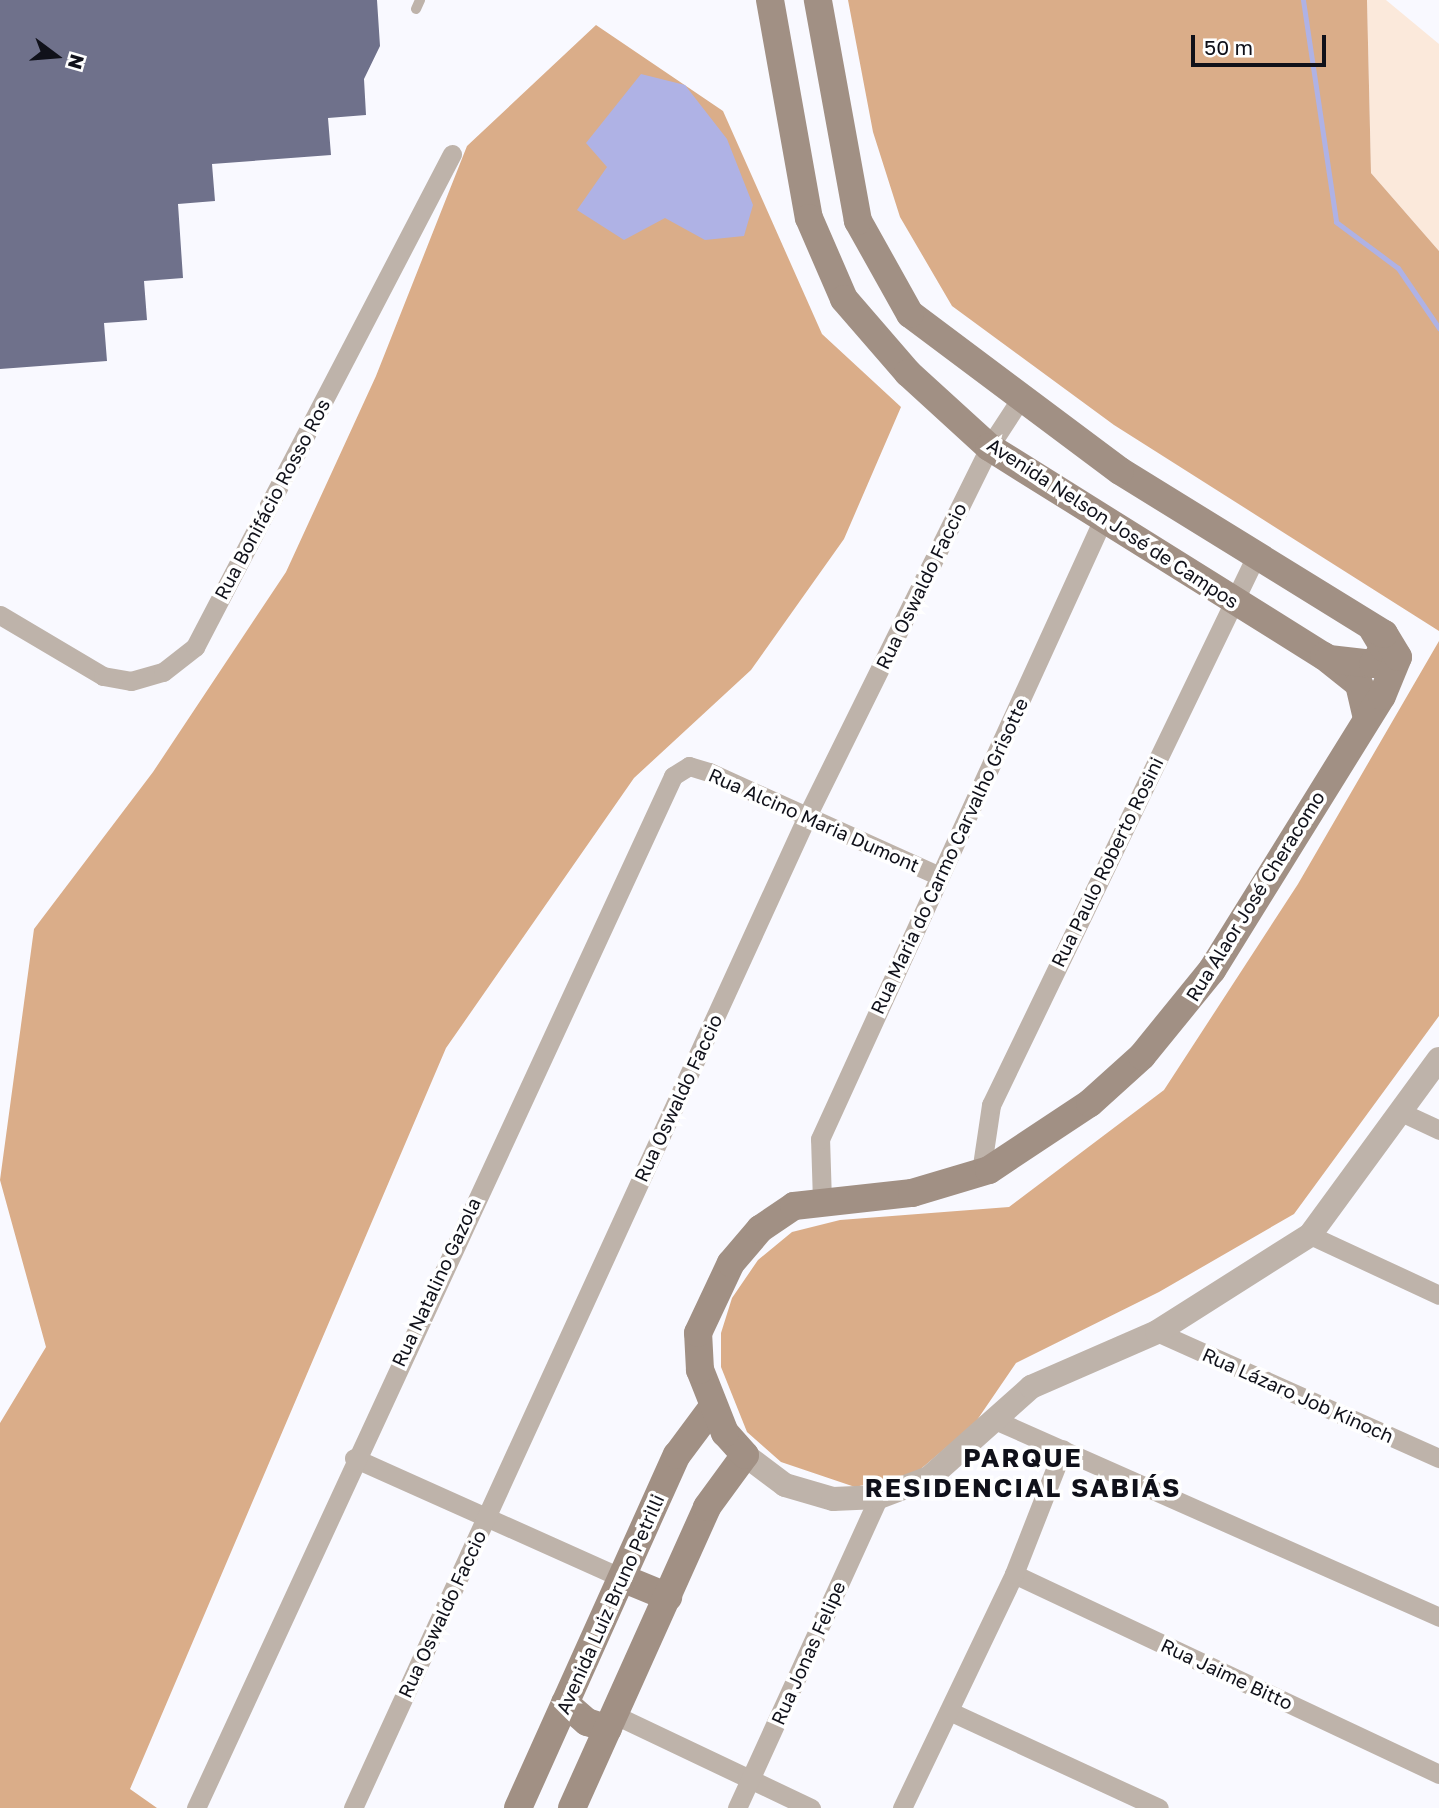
<!DOCTYPE html>
<meta charset="utf-8">
<style>
body{margin:0}
#map{position:relative;width:1439px;height:1808px;overflow:hidden;background:#f9f9ff;font-family:"Golos Text",sans-serif}
div>[style]{position:absolute}
.green>*{inset:0;background:#fbe9db}
.forest>*{inset:0;background:#daad89}
.water>*{inset:0;background:#afb2e5}
.stream>*{height:5px;margin:-2.5px;padding:0 2.5px;transform-origin:2.5px;border-radius:2.5px;background:#afb2e5}
.building>*{inset:0;background:#6f718b}
.service>*{height:10px;margin:-5px;padding:0 5px;transform-origin:5px;border-radius:5px;background:#beb3aa}
.minor>*{height:19px;margin:-9.5px;padding:0 9.5px;transform-origin:9.5px;border-radius:9.5px;background:#beb3aa}
.tertiary>*{height:24px;margin:-12px;padding:0 12px;transform-origin:12px;border-radius:12px;background:#beb3aa}
.secondary>*{height:28px;margin:-14px;padding:0 14px;transform-origin:14px;border-radius:14px;background:#a19084}
span{translate:-50% -50%;white-space:nowrap;text-align:center;line-height:1.15;-webkit-text-stroke:7px #fff;paint-order:stroke}
.street-label{font-size:19px;color:#10111a}
.district-label{font-size:26px;color:#10111a;font-weight:700;letter-spacing:2px}
.north{position:absolute;left:21px;top:21px;width:70px;height:70px;-webkit-text-stroke:5px #fff;paint-order:stroke;rotate:106deg;font-size:19px;font-weight:700;line-height:28px;text-align:center;color:#10111a}
.north::after{content:'';display:block;margin:auto;width:24px;height:32px;background:#10111a;clip-path:polygon(50% 0,100% 100%,50% 72%,0 100%)}
.scale{position:absolute;left:1191px;top:35px;width:135px;height:32px;box-sizing:border-box;border:4px solid #10111a;border-top:0;padding-left:9px;font-size:21px;line-height:24px;white-space:nowrap;color:#10111a;-webkit-text-stroke:5px #fff;paint-order:stroke}
</style>
<div id="map">
<div class="green">
<i style="clip-path:polygon(1367px 0,1386px 0,1439px 44px,1439px 251px,1371px 173px)"></i>
</div>
<div class="forest">
<i style="clip-path:polygon(848px 0,1367px 0,1371px 173px,1439px 251px,1439px 631px,1114px 425px,952px 306px,900px 217px,873px 132px)"></i>
<i style="clip-path:polygon(596px 25px,723px 111px,822px 334px,901px 407px,844px 539px,751px 670px,634px 778px,446px 1048px,130px 1789px,157px 1808px,0 1808px,0 1423px,46px 1347px,0 1180px,34px 929px,153px 772px,286px 572px,376px 376px,467px 146px)"></i>
<i style="clip-path:polygon(1439px 641px,1439px 1016px,1294px 1214px,1159px 1292px,1016px 1363px,975px 1423px,916px 1473px,855px 1487px,781px 1462px,747px 1432px,721px 1367px,721px 1333px,732px 1298px,758px 1260px,792px 1232px,840px 1220px,1009px 1207px,1164px 1090px,1298px 884px)"></i>
</div>
<div class="water">
<i style="clip-path:polygon(641px 74px,685px 85px,727px 139px,753px 205px,744px 236px,705px 240px,665px 218px,624px 240px,577px 210px,607px 167px,586px 143px)"></i>
</div>
<div class="stream">
<i style="left:1303px;top:0;width:224px;rotate:81.5deg"></i>
<i style="left:1336px;top:222px;width:77px;rotate:36.6deg"></i>
<i style="left:1398px;top:268px;width:73px;rotate:55.7deg"></i>
</div>
<div class="building">
<i style="clip-path:polygon(0 0,377px 0,380px 46px,364px 79px,366px 115px,328px 118px,331px 155px,212px 164px,215px 201px,178px 204px,183px 278px,144px 281px,147px 320px,104px 323px,107px 361px,0 369px)"></i>
</div>
<div class="service">
<i style="left:416px;top:9px;width:10px;rotate:-66deg"></i>
</div>
<div class="minor">
<i style="left:0;top:615px;width:120px;rotate:30.6deg"></i>
<i style="left:103px;top:676px;width:28px;rotate:10deg"></i>
<i style="left:131px;top:681px;width:33px;rotate:-16deg"></i>
<i style="left:163px;top:672px;width:41px;rotate:-38deg"></i>
<i style="left:195px;top:647px;width:556px;rotate:-62.47deg"></i>
<i style="left:1403px;top:1113px;width:40px;rotate:25deg"></i>
<i style="left:981px;top:1172px;width:68px;rotate:-81.5deg"></i>
<i style="left:991px;top:1105px;width:607px;rotate:-64.24deg"></i>
<i style="left:822px;top:1201px;width:62px;rotate:-91.8deg"></i>
<i style="left:820px;top:1139px;width:684px;rotate:-65.46deg"></i>
<i style="left:1310px;top:1235px;width:142px;rotate:24.9deg"></i>
<i style="left:1157px;top:1332px;width:309px;rotate:24.1deg"></i>
<i style="left:995px;top:1420px;width:486px;rotate:23.9deg"></i>
<i style="left:354px;top:1458px;width:294px;rotate:24.1deg"></i>
<i style="left:1014px;top:1574px;width:470px;rotate:25.2deg"></i>
<i style="left:949px;top:1711px;width:231px;rotate:24.8deg"></i>
<i style="left:615px;top:1715px;width:217px;rotate:25.4deg"></i>
<i style="left:196px;top:1808px;width:1137px;rotate:-65.19deg"></i>
<i style="left:673px;top:776px;width:19px;rotate:-32deg"></i>
<i style="left:689px;top:766px;width:21px;rotate:17deg"></i>
<i style="left:709px;top:772px;width:252px;rotate:24.3deg"></i>
<i style="left:353px;top:1808px;width:1093px;rotate:-65.4deg"></i>
<i style="left:808px;top:814px;width:409px;rotate:-63.7deg"></i>
<i style="left:989px;top:447px;width:59px;rotate:-56.9deg"></i>
<i style="left:737px;top:1808px;width:342px;rotate:-65.5deg"></i>
<i style="left:902px;top:1808px;width:259px;rotate:-64.4deg"></i>
<i style="left:1014px;top:1574px;width:134px;rotate:-68.6deg"></i>
</div>
<div class="tertiary">
<i style="left:745px;top:1455px;width:50px;rotate:36.9deg"></i>
<i style="left:785px;top:1485px;width:50px;rotate:16.3deg"></i>
<i style="left:833px;top:1499px;width:46px;rotate:-2.5deg"></i>
<i style="left:879px;top:1497px;width:53px;rotate:-20.8deg"></i>
<i style="left:929px;top:1478px;width:137px;rotate:-41.7deg"></i>
<i style="left:1031px;top:1387px;width:137px;rotate:-23.6deg"></i>
<i style="left:1157px;top:1332px;width:181px;rotate:-32.4deg"></i>
<i style="left:1310px;top:1235px;width:218px;rotate:-53.8deg"></i>
</div>
<div class="secondary">
<i style="left:770px;top:0;width:221px;rotate:79.9deg"></i>
<i style="left:809px;top:218px;width:88px;rotate:66.6deg"></i>
<i style="left:844px;top:299px;width:98px;rotate:49.1deg"></i>
<i style="left:908px;top:373px;width:110px;rotate:42.4deg"></i>
<i style="left:989px;top:447px;width:395px;rotate:32deg"></i>
<i style="left:1324px;top:656px;width:45px;rotate:38.7deg"></i>
<i style="left:1359px;top:684px;width:32px;rotate:77deg"></i>
<i style="left:1329px;top:659px;width:44px;rotate:6.5deg"></i>
<i style="left:1373px;top:664px;width:19px;rotate:-55deg"></i>
<i style="left:1384px;top:648px;width:21px;rotate:-121deg"></i>
<i style="left:622px;top:1578px;width:50px;rotate:22.4deg"></i>
<i style="left:565px;top:1703px;width:29px;rotate:41deg"></i>
<i style="left:587px;top:1722px;width:22px;rotate:18deg"></i>
<i style="left:518px;top:1808px;width:387px;rotate:-65.8deg"></i>
<i style="left:677px;top:1455px;width:59px;rotate:-53.3deg"></i>
<i style="left:572px;top:1808px;width:330px;rotate:-65.8deg"></i>
<i style="left:707px;top:1507px;width:64px;rotate:-53.8deg"></i>
<i style="left:745px;top:1455px;width:30px;rotate:-132deg"></i>
<i style="left:725px;top:1433px;width:68px;rotate:-111.6deg"></i>
<i style="left:700px;top:1370px;width:37px;rotate:-93deg"></i>
<i style="left:698px;top:1333px;width:77px;rotate:-64.8deg"></i>
<i style="left:731px;top:1263px;width:45px;rotate:-49.5deg"></i>
<i style="left:760px;top:1229px;width:41px;rotate:-34.1deg"></i>
<i style="left:794px;top:1206px;width:119px;rotate:-6.3deg"></i>
<i style="left:912px;top:1193px;width:80px;rotate:-16.6deg"></i>
<i style="left:989px;top:1170px;width:121px;rotate:-33.6deg"></i>
<i style="left:1090px;top:1103px;width:70px;rotate:-42.1deg"></i>
<i style="left:1142px;top:1056px;width:111px;rotate:-50.9deg"></i>
<i style="left:1212px;top:970px;width:322px;rotate:-58.2deg"></i>
<i style="left:1382px;top:696px;width:42px;rotate:-67.7deg"></i>
<i style="left:1398px;top:657px;width:27px;rotate:-121deg"></i>
<i style="left:1384px;top:634px;width:310px;rotate:-148.3deg"></i>
<i style="left:1120px;top:471px;width:262px;rotate:-143.2deg"></i>
<i style="left:910px;top:314px;width:107px;rotate:-119.2deg"></i>
<i style="left:858px;top:221px;width:225px;rotate:-100.3deg"></i>
</div>
<div class="street-label">
<span style="left:272px;top:499px;rotate:-62deg">Rua Bonifácio Rosso Ros</span>
<span style="left:1113px;top:523px;rotate:33deg">Avenida Nelson José de Campos</span>
<span style="left:921px;top:586px;rotate:-64deg">Rua Oswaldo Faccio</span>
<span style="left:814px;top:820px;rotate:24deg">Rua Alcino Maria Dumont</span>
<span style="left:949px;top:856px;rotate:-65deg">Rua Maria do Carmo Carvalho Grisotte</span>
<span style="left:1107px;top:862px;rotate:-64deg">Rua Paulo Roberto Rosini</span>
<span style="left:1255px;top:896px;rotate:-58deg">Rua Alaor José Cheracomo</span>
<span style="left:678px;top:1098px;rotate:-65deg">Rua Oswaldo Faccio</span>
<span style="left:436px;top:1282px;rotate:-65deg">Rua Natalino Gazola</span>
<span style="left:1298px;top:1395px;rotate:24deg">Rua Lázaro Job Kinoch</span>
<span style="left:610px;top:1604px;rotate:-66deg">Avenida Luiz Bruno Petrilli</span>
<span style="left:442px;top:1614px;rotate:-65deg">Rua Oswaldo Faccio</span>
<span style="left:808px;top:1653px;rotate:-66deg">Rua Jonas Felipe</span>
<span style="left:1227px;top:1674px;rotate:25deg">Rua Jaime Bitto</span>
</div>
<div class="district-label">
<span style="left:1023px;top:1473px">PARQUE<br>RESIDENCIAL SABIÁS</span>
</div>
<div class="north">N</div>
<div class="scale">50 m</div>
</div>
